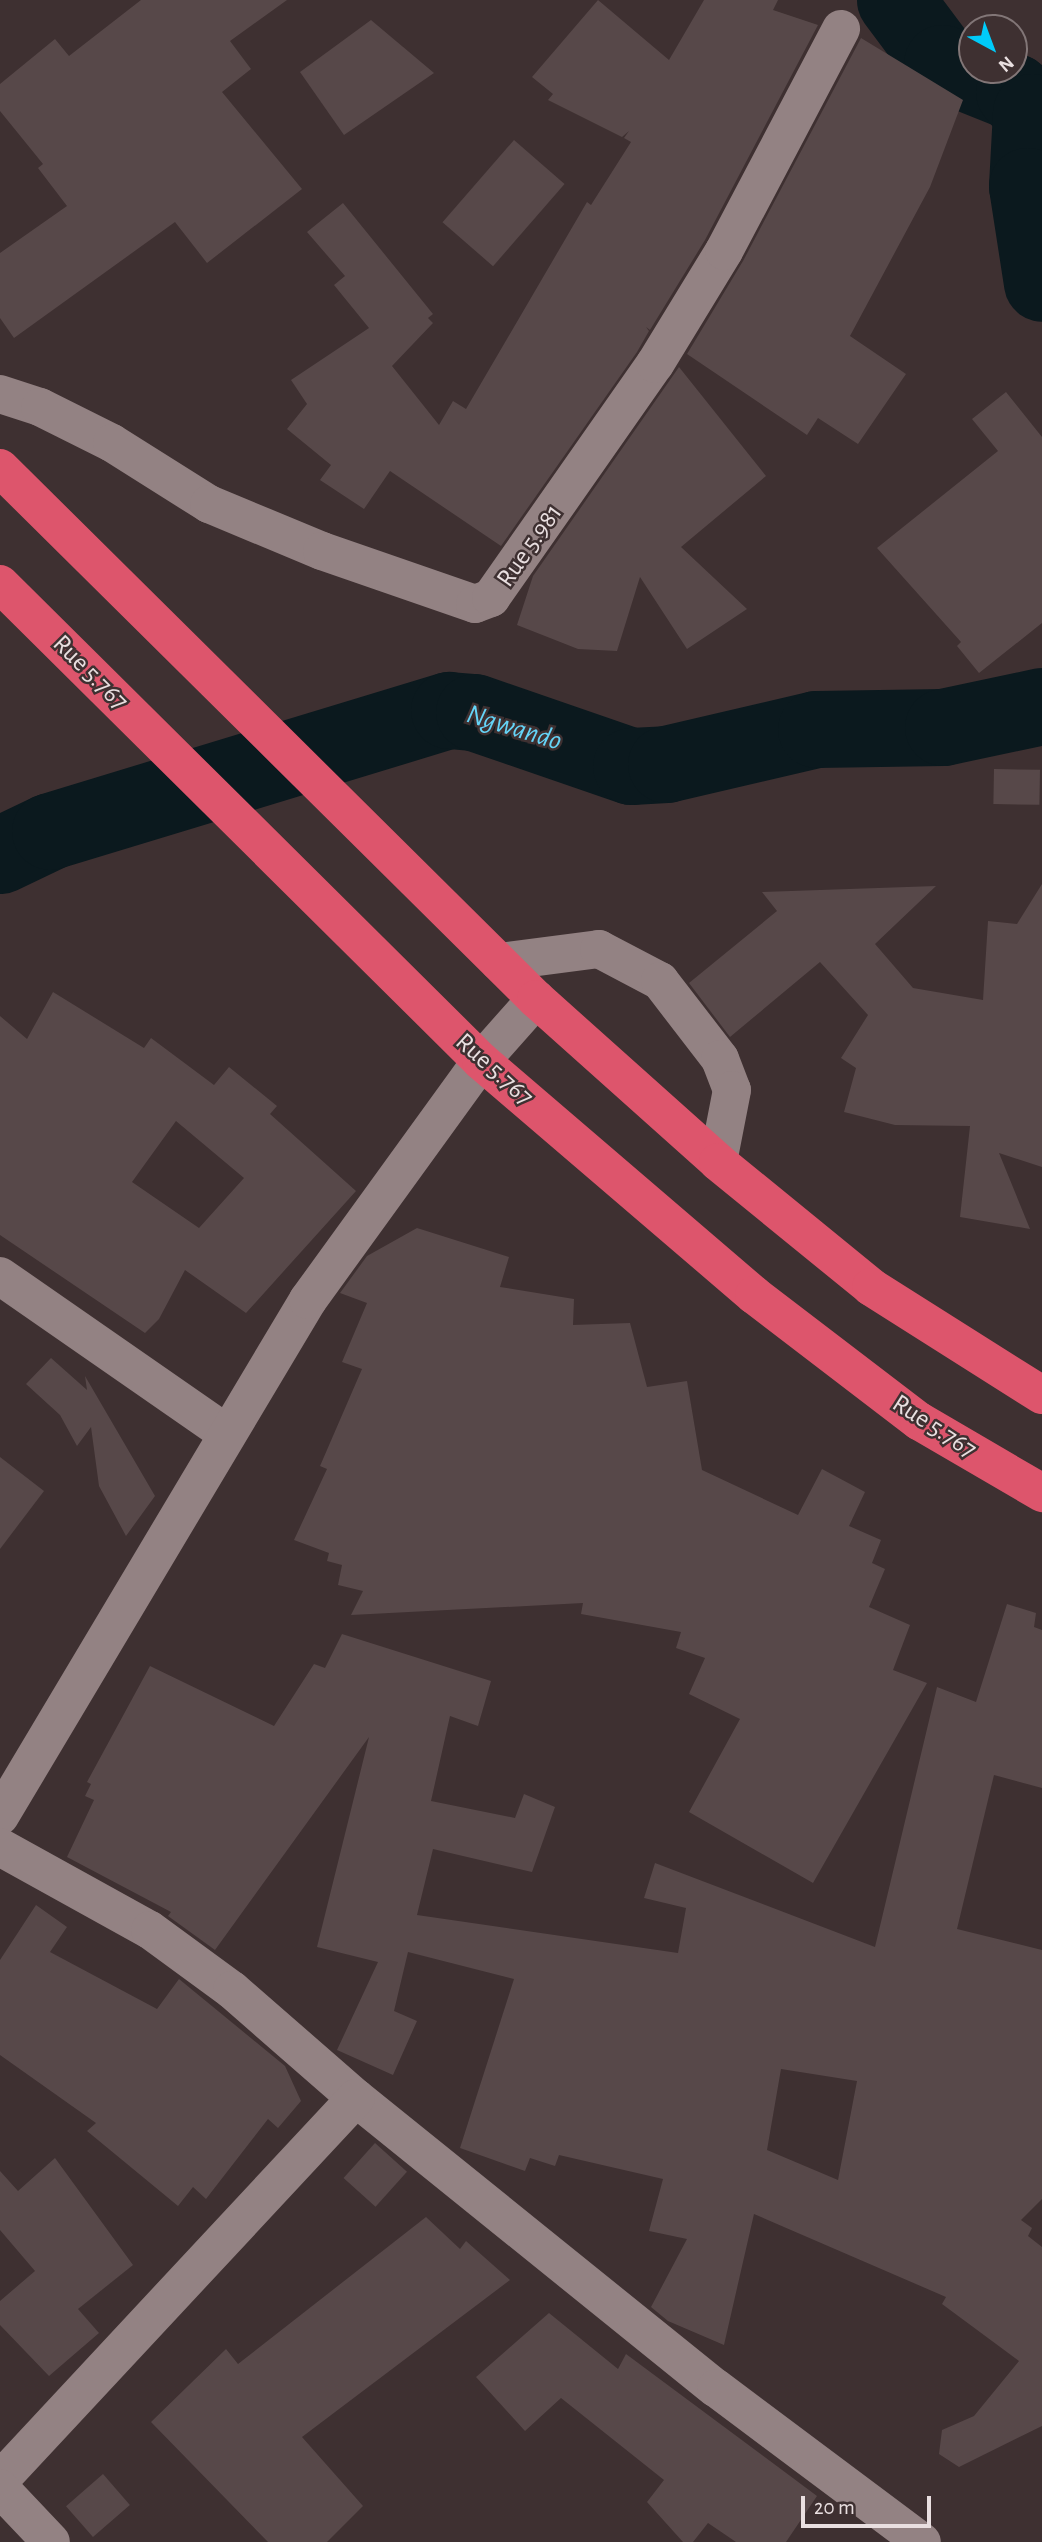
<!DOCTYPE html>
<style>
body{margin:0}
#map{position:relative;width:1042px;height:2542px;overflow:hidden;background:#3e3031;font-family:"Alegreya Sans",sans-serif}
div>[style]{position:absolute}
.river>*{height:77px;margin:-38.5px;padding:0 38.5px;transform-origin:38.5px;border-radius:38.5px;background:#0b191e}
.building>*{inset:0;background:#574849;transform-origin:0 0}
.minor>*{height:38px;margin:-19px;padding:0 19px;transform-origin:19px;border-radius:19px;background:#938283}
.highway>*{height:38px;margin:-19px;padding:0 19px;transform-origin:19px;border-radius:19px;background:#dd556c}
span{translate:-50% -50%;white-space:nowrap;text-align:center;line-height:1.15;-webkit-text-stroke:5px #3e3031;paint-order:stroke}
.street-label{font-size:26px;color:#e9dfe0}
.water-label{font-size:28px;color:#65d4f7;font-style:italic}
.north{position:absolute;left:958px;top:14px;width:70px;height:70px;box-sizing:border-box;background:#3e3031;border:2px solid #827677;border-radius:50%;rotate:139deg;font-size:19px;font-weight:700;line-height:28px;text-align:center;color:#e9dfe0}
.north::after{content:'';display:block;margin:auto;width:24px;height:32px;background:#00cbf9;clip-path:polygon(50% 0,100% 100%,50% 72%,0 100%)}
.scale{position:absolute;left:801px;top:2496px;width:130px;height:32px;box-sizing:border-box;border:4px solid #e9dfe0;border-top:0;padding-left:9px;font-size:21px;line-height:24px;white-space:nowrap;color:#e9dfe0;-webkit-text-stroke:5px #3e3031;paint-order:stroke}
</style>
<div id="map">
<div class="river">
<i style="left:895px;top:0;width:79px;rotate:53.3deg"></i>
<i style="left:942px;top:63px;width:78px;rotate:21.9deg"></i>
<i style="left:1014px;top:92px;width:26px;rotate:50deg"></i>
<i style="left:1031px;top:112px;width:74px;rotate:93.1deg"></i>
<i style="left:1027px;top:186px;width:98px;rotate:81.2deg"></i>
<i style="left:0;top:855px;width:55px;rotate:-25.6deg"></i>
<i style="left:50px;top:831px;width:417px;rotate:-16.9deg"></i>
<i style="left:449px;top:710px;width:25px;rotate:5deg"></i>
<i style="left:474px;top:712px;width:166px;rotate:19deg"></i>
<i style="left:631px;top:766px;width:35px;rotate:-3deg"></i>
<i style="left:666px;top:764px;width:154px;rotate:-13.1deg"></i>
<i style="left:816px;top:729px;width:127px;rotate:-0.9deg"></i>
<i style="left:943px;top:727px;width:101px;rotate:-12deg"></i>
</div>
<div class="building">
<i style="clip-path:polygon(141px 0,287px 0,230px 41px,251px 69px,222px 92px,302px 189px,207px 263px,175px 222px,14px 338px,0 318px,0 253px,67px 206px,38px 168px,43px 164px,0 111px,0 84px,55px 39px,69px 56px)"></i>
<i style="clip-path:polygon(598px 0,669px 60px,704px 0,778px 0,773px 10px,818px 25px,705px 240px,650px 330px,646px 327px,649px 331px,637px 352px,501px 546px,390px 471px,364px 509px,320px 480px,331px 465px,287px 429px,307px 404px,291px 380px,369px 328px,334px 285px,345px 276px,307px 232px,343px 203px,433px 314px,428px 318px,433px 323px,392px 366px,439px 425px,453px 401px,466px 409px,587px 202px,591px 205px,631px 142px,624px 138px,629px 131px,622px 137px,548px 100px,553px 94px,532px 77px)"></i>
<i style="clip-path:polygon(371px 20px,434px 73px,344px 135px,300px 72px)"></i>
<i style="clip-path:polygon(861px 38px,963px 100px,930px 187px,850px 336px,906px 374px,858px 444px,818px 418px,807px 435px,687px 354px,743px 261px)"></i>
<i style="left:514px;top:140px;width:67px;height:109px;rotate:41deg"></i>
<i style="clip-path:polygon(679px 367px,766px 476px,681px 547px,747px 609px,687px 649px,640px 577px,617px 651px,578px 649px,517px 625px,533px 576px)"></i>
<i style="clip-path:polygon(1006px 392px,1042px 437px,1042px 623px,979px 673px,957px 646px,961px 642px,877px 548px,998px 451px,972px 419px)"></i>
<i style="left:994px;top:769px;width:46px;height:35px;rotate:1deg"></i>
<i style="clip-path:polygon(1042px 884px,1042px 1167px,999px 1153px,1030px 1229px,960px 1217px,970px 1126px,895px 1125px,844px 1112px,856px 1068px,841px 1058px,868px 1015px,820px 962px,730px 1037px,689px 983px,777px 911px,762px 892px,936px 886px,875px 944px,913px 988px,983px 1000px,988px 921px,1017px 924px)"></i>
<i style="clip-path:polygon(evenodd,53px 992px,144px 1048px,151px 1038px,214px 1085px,229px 1067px,277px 1106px,270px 1114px,356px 1191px,246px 1313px,185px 1270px,159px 1319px,145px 1333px,0 1235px,0 1016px,27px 1039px,53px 992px,176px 1121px,244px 1178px,199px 1228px,132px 1182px,176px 1121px)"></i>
<i style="clip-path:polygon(417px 1228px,509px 1257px,500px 1287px,574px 1299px,573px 1325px,630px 1323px,647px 1387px,687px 1381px,702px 1470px,798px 1515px,822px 1469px,865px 1492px,849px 1526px,881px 1540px,872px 1563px,885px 1569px,869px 1607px,910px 1625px,893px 1670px,927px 1683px,813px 1883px,689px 1812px,740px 1719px,689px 1694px,705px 1658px,676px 1648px,681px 1632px,581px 1614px,583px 1603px,351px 1615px,363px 1591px,338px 1585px,342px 1565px,327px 1561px,329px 1553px,294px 1540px,327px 1469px,320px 1466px,362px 1369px,342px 1362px,367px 1303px,340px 1293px,367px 1256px)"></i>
<i style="clip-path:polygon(51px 1358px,87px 1390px,85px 1376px,155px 1496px,126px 1536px,99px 1486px,91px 1427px,77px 1446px,60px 1415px,26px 1384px)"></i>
<i style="clip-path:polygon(0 1457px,44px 1491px,0 1549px)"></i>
<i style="clip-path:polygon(evenodd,1007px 1604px,1036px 1613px,1034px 1627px,1042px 1630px,1042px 1788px,994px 1775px,957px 1929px,1042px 1950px,1042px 2199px,1021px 2220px,1032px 2228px,1028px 2236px,1042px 2247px,1042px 2426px,959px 2467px,939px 2454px,942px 2430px,974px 2416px,1019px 2361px,942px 2304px,946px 2297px,754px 2214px,724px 2345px,668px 2321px,651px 2307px,687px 2239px,649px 2231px,663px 2179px,559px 2155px,555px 2166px,530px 2158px,525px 2171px,460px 2148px,514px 1979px,408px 1952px,394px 2011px,417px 2021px,393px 2075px,337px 2050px,378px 1962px,317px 1947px,369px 1737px,215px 1950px,168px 1916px,171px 1912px,67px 1857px,94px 1800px,85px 1796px,91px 1784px,87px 1782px,150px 1666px,274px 1726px,314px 1664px,325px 1668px,342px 1634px,491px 1681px,478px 1726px,450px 1716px,431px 1801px,515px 1818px,524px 1794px,555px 1807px,532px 1872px,433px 1849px,417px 1915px,678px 1953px,686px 1908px,644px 1898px,655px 1863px,875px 1947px,937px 1687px,976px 1702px,1007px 1604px,781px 2069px,857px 2081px,838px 2180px,767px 2150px,781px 2069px)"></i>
<i style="clip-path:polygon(36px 1905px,67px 1927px,50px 1952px,157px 2009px,179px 1979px,285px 2066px,301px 2101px,278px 2128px,268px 2119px,206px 2199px,193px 2187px,178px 2206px,87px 2131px,96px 2123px,0 2055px,0 1960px)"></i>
<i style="left:375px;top:2143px;width:43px;height:47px;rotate:42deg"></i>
<i style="clip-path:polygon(55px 2158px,133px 2265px,78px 2309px,99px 2333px,49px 2376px,0 2325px,0 2301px,35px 2271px,0 2230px,0 2171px,18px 2191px)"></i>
<i style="clip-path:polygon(426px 2217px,460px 2249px,466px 2241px,510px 2280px,302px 2437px,363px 2506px,327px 2542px,268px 2542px,151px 2422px,226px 2349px,238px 2364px)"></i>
<i style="clip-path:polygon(549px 2313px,618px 2369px,626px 2354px,817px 2496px,786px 2542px,736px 2542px,708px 2523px,693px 2542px,683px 2542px,647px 2502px,664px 2480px,561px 2398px,525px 2431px,476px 2377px)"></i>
<i style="left:103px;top:2474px;width:41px;height:49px;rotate:49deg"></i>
</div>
<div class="minor">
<i style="left:0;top:394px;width:42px;rotate:18deg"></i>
<i style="left:40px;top:407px;width:80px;rotate:26.6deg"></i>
<i style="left:112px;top:443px;width:115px;rotate:32.2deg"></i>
<i style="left:209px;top:504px;width:122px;rotate:22.6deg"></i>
<i style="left:322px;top:551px;width:162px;rotate:19.1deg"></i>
<i style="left:475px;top:604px;width:17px;rotate:-21deg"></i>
<i style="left:491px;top:598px;width:286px;rotate:-55deg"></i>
<i style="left:655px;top:364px;width:132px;rotate:-58.6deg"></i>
<i style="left:724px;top:251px;width:251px;rotate:-62.2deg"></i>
<i style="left:499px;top:962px;width:101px;rotate:-7.4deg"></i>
<i style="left:599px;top:949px;width:69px;rotate:27.7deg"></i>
<i style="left:660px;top:981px;width:98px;rotate:52.4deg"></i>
<i style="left:720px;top:1059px;width:33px;rotate:69deg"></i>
<i style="left:732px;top:1090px;width:73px;rotate:101deg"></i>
<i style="left:0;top:1276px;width:275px;rotate:34.8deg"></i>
<i style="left:0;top:1816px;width:601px;rotate:-59.17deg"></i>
<i style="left:308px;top:1300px;width:295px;rotate:-54.1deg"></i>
<i style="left:481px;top:1061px;width:83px;rotate:-48.4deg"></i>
<i style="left:0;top:1847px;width:171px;rotate:29deg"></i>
<i style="left:150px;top:1930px;width:102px;rotate:36.2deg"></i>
<i style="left:232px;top:1990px;width:164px;rotate:41.1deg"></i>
<i style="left:356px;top:2098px;width:462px;rotate:38.9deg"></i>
<i style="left:716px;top:2388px;width:257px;rotate:36.8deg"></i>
<i style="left:0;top:2480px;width:522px;rotate:-47.02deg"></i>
<i style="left:0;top:2488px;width:74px;rotate:46.6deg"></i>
</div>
<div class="highway">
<i style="left:0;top:468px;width:754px;rotate:44.73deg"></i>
<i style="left:536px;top:999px;width:244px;rotate:41.8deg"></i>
<i style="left:718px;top:1162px;width:198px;rotate:39.2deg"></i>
<i style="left:871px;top:1287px;width:202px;rotate:32.3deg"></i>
<i style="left:0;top:584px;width:677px;rotate:44.76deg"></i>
<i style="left:481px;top:1061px;width:360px;rotate:40.6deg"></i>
<i style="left:754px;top:1295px;width:208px;rotate:37.4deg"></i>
<i style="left:919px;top:1421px;width:143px;rotate:30.3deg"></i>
</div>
<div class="street-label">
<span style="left:530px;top:546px;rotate:-55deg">Rue 5.981</span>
<span style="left:90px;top:673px;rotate:45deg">Rue 5.767</span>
<span style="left:494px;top:1070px;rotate:42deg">Rue 5.767</span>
<span style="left:934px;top:1427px;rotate:33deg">Rue 5.767</span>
</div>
<div class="water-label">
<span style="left:514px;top:728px;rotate:17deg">Ngwando</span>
</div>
<div class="north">N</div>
<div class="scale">20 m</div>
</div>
